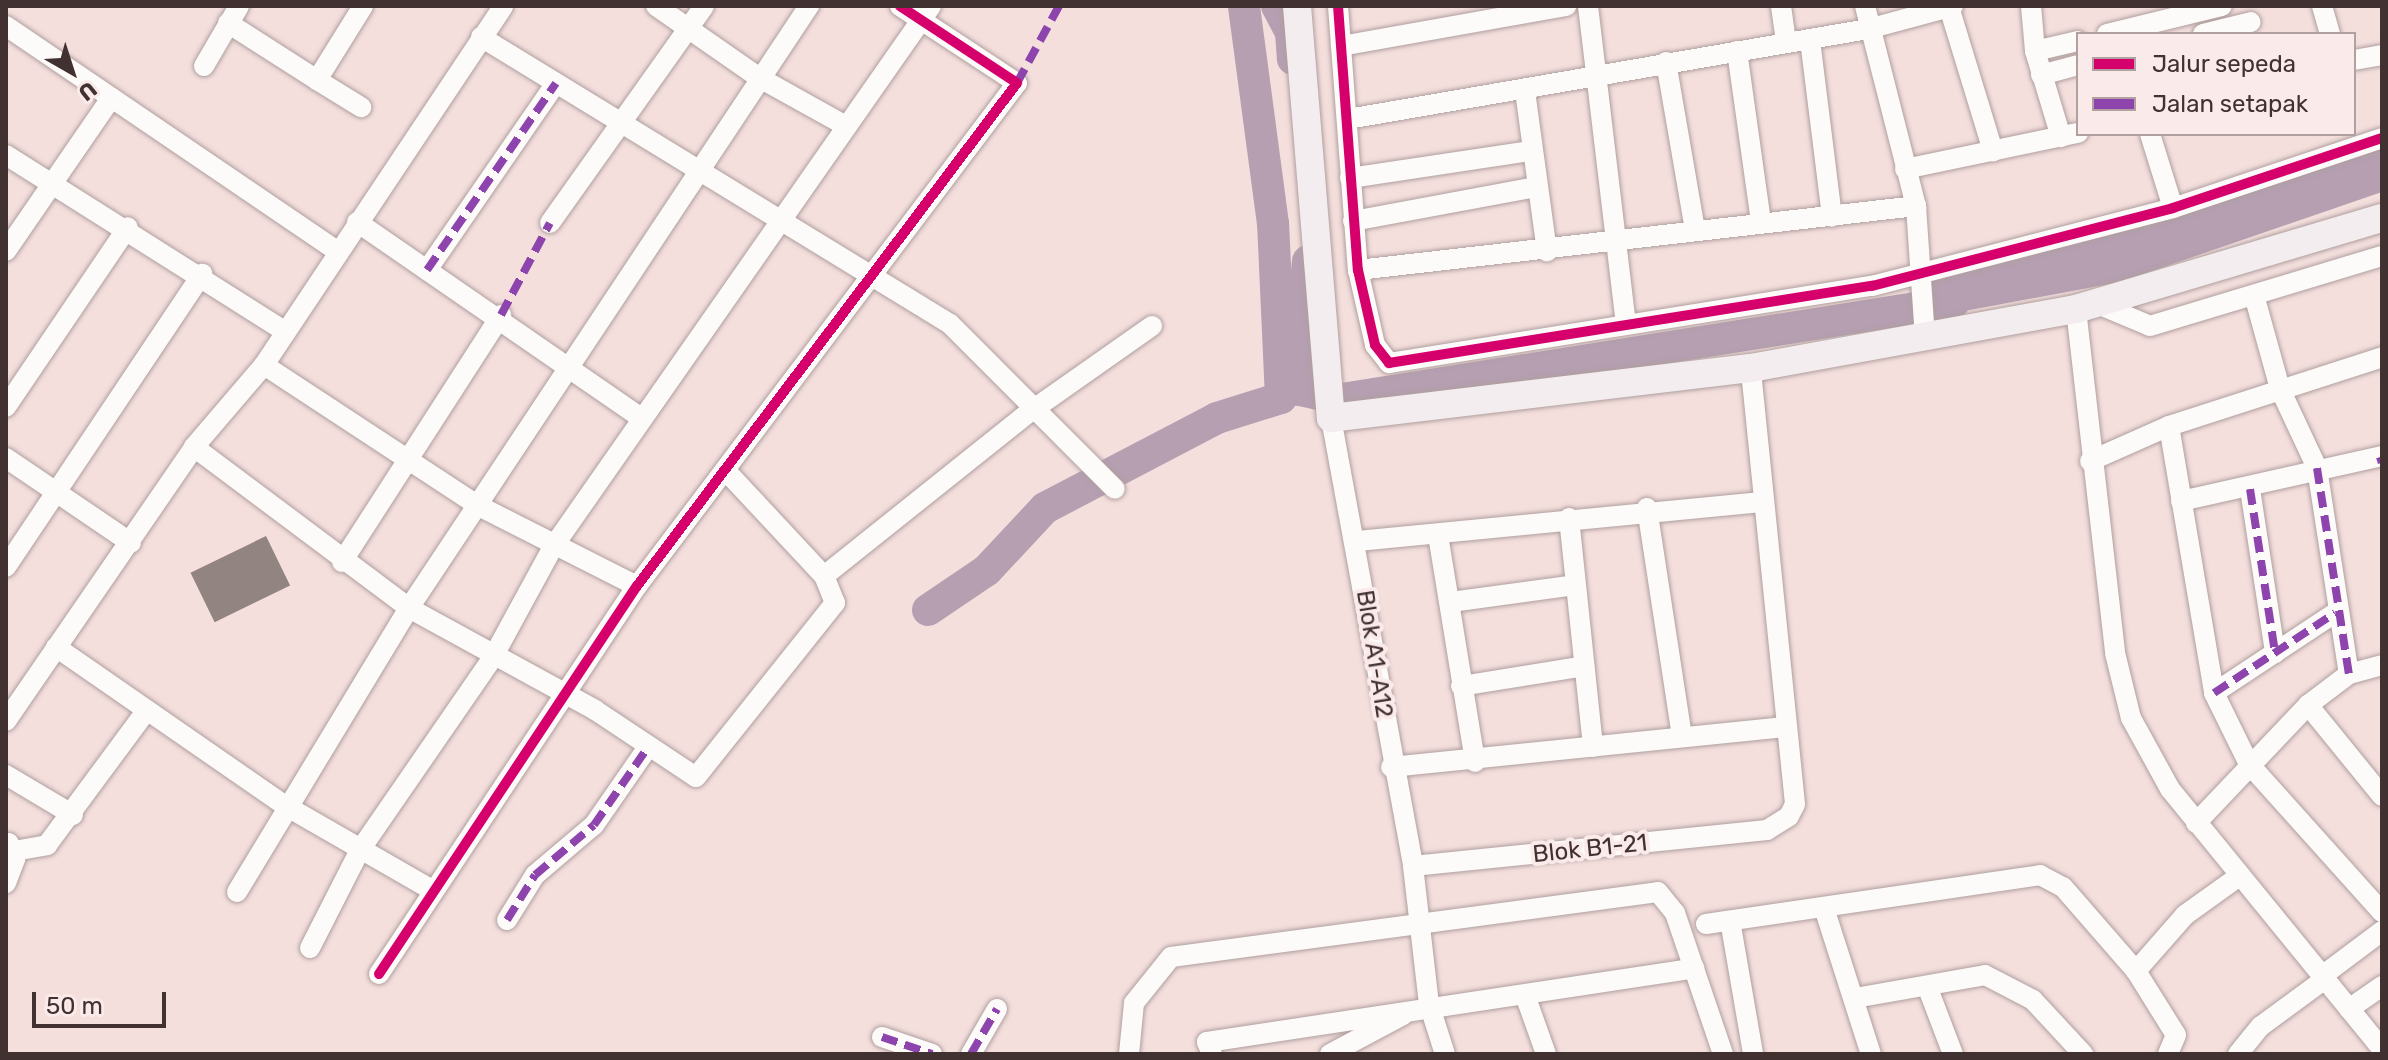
<!DOCTYPE html>
<style>
body{margin:0}
#map{position:relative;width:2388px;height:1060px;overflow:hidden;background:#f4dfdd;font-family:Rubik,sans-serif}
div>[style]{position:absolute}
.water>*{inset:0;background:#b59fb1}
.river>*{height:32px;margin:-16px;padding:0 16px;transform-origin:16px;border-radius:16px;background:#b59fb1}
.building>*{inset:0;background:#928480;transform-origin:0 0}
.roads{filter:drop-shadow(0 0 2px #af9f9e) drop-shadow(0 0 2px #af9f9e)}
.street>*{height:20px;margin:-10px;padding:0 10px;transform-origin:10px;border-radius:10px;background:#fdfafa}
.secondary>*{height:28px;margin:-14px;padding:0 14px;transform-origin:14px;border-radius:14px;background:#f4edef}
.quiet>*{height:8px;margin-top:-4px;transform-origin:0;background:repeating-linear-gradient(90deg,#8e44ad 0 16px,transparent 0 24px)}
.cycleway>*{height:10px;margin:-5px;padding:0 5px;transform-origin:5px;border-radius:5px;background:#d6006c}
span{translate:-50% -50%;white-space:nowrap;text-align:center;line-height:1.15;-webkit-text-stroke:8px #faeae9;paint-order:stroke}
.street-label{font-size:24px;color:#413231}
.frame{position:absolute;inset:0;border:8px solid #413231;pointer-events:none}
.legend{position:absolute;left:2076px;top:32px;width:280px;height:104px;box-sizing:border-box;background:#faeae9;border:2px solid #b0a09f;margin:0;padding:10px 14px;list-style:none;font-size:24px;color:#413231}
.legend li{display:flex;align-items:center;gap:16px;height:40px}
.legend b{width:40px;border:2px solid #b0a09f}
.north{position:absolute;left:32px;top:32px;width:80px;height:80px;-webkit-text-stroke:6px #faeae9;paint-order:stroke;rotate:141deg;font-size:22px;font-weight:700;line-height:32px;text-align:center;color:#413231}
.north::after{content:'';display:block;margin:auto;width:28px;height:36px;background:#413231;clip-path:polygon(50% 0,100% 100%,50% 72%,0 100%)}
.scale{position:absolute;left:32px;top:992px;width:134px;height:36px;box-sizing:border-box;border:4px solid #413231;border-top:0;padding-left:10px;font-size:24px;line-height:28px;white-space:nowrap;color:#413231;-webkit-text-stroke:6px #faeae9;paint-order:stroke}
</style>
<div id="map">
<div class="water">
<i style="clip-path:polygon(2382px 142px,2382px 192px,2120px 282px,1922px 319px,1918px 279px)"></i>
</div>
<div class="river">
<i style="left:1277px;top:6px;width:30px;rotate:62deg"></i>
<i style="left:1291px;top:32px;width:27px;rotate:86deg"></i>
<i style="left:1308px;top:261px;width:129px;rotate:95.4deg"></i>
<i style="left:1296px;top:389px;width:47px;rotate:12.3deg"></i>
<i style="left:1342px;top:399px;width:620px;rotate:-9.01deg"></i>
<i style="left:928px;top:610px;width:71px;rotate:-34.1deg"></i>
<i style="left:987px;top:570px;width:85px;rotate:-46.9deg"></i>
<i style="left:1045px;top:508px;width:194px;rotate:-27.6deg"></i>
<i style="left:1217px;top:418px;width:67px;rotate:-17.4deg"></i>
<i style="left:1281px;top:398px;width:174px;rotate:-92.6deg"></i>
<i style="left:1273px;top:224px;width:220px;rotate:-97.6deg"></i>
</div>
<div class="building">
<i style="left:266px;top:536px;width:55px;height:84px;rotate:64deg"></i>
</div>
<div class="roads">
<div class="street">
<i style="left:656px;top:6px;width:124px;rotate:34.8deg"></i>
<i style="left:758px;top:77px;width:101px;rotate:29.1deg"></i>
<i style="left:1338px;top:6px;width:265px;rotate:85.7deg"></i>
<i style="left:1358px;top:270px;width:77px;rotate:77.2deg"></i>
<i style="left:1375px;top:345px;width:23px;rotate:52deg"></i>
<i style="left:1389px;top:363px;width:489px;rotate:-9.1deg"></i>
<i style="left:1872px;top:286px;width:311px;rotate:-14.5deg"></i>
<i style="left:2173px;top:208px;width:220px;rotate:-18.5deg"></i>
<i style="left:1588px;top:6px;width:320px;rotate:83.2deg"></i>
<i style="left:1781px;top:6px;width:37px;rotate:82deg"></i>
<i style="left:1865px;top:6px;width:206px;rotate:75.7deg"></i>
<i style="left:1916px;top:206px;width:131px;rotate:86.1deg"></i>
<i style="left:2031px;top:6px;width:45px;rotate:84.9deg"></i>
<i style="left:2035px;top:51px;width:90px;rotate:73.2deg"></i>
<i style="left:2322px;top:6px;width:29px;rotate:74deg"></i>
<i style="left:1949px;top:7px;width:151px;rotate:73deg"></i>
<i style="left:228px;top:23px;width:106px;rotate:32.6deg"></i>
<i style="left:317px;top:80px;width:87px;rotate:-58.1deg"></i>
<i style="left:6px;top:26px;width:402px;rotate:34.2deg"></i>
<i style="left:2107px;top:34px;width:118px;rotate:-13.7deg"></i>
<i style="left:2203px;top:34px;width:49px;rotate:-14deg"></i>
<i style="left:481px;top:37px;width:550px;rotate:31.46deg"></i>
<i style="left:950px;top:324px;width:233px;rotate:45deg"></i>
<i style="left:1810px;top:40px;width:178px;rotate:82.9deg"></i>
<i style="left:1341px;top:46px;width:229px;rotate:-10.1deg"></i>
<i style="left:1737px;top:51px;width:173px;rotate:82deg"></i>
<i style="left:2035px;top:51px;width:44px;rotate:-13.1deg"></i>
<i style="left:2354px;top:60px;width:28px;rotate:-10deg"></i>
<i style="left:1666px;top:62px;width:170px;rotate:80.2deg"></i>
<i style="left:204px;top:66px;width:69px;rotate:-59.7deg"></i>
<i style="left:2041px;top:75px;width:38px;rotate:-15deg"></i>
<i style="left:317px;top:80px;width:52px;rotate:31.5deg"></i>
<i style="left:1525px;top:91px;width:162px;rotate:82.2deg"></i>
<i style="left:1348px;top:119px;width:528px;rotate:-9.82deg"></i>
<i style="left:1868px;top:29px;width:88px;rotate:-15.1deg"></i>
<i style="left:2150px;top:134px;width:77px;rotate:72.7deg"></i>
<i style="left:6px;top:155px;width:331px;rotate:32.3deg"></i>
<i style="left:1905px;top:169px;width:177px;rotate:-11.8deg"></i>
<i style="left:1350px;top:178px;width:183px;rotate:-8.5deg"></i>
<i style="left:1353px;top:221px;width:187px;rotate:-10.5deg"></i>
<i style="left:357px;top:222px;width:345px;rotate:34.6deg"></i>
<i style="left:550px;top:223px;width:266px;rotate:-54.6deg"></i>
<i style="left:6px;top:251px;width:186px;rotate:-55.5deg"></i>
<i style="left:427px;top:270px;width:227px;rotate:-55.4deg"></i>
<i style="left:1358px;top:270px;width:562px;rotate:-6.54deg"></i>
<i style="left:2254px;top:295px;width:98px;rotate:74.5deg"></i>
<i style="left:2280px;top:389px;width:87px;rotate:64.9deg"></i>
<i style="left:2317px;top:468px;width:208px;rotate:81.2deg"></i>
<i style="left:2098px;top:304px;width:56px;rotate:22.9deg"></i>
<i style="left:2150px;top:326px;width:242px;rotate:-16.8deg"></i>
<i style="left:2076px;top:309px;width:346px;rotate:83.5deg"></i>
<i style="left:2115px;top:653px;width:67px;rotate:76.2deg"></i>
<i style="left:2131px;top:718px;width:81px;rotate:61.2deg"></i>
<i style="left:2170px;top:789px;width:335px;rotate:50.8deg"></i>
<i style="left:264px;top:365px;width:255px;rotate:33.3deg"></i>
<i style="left:477px;top:505px;width:179px;rotate:26.9deg"></i>
<i style="left:6px;top:407px;width:217px;rotate:-55.9deg"></i>
<i style="left:1331px;top:418px;width:455px;rotate:79.6deg"></i>
<i style="left:1413px;top:866px;width:139px;rotate:83.4deg"></i>
<i style="left:1429px;top:1004px;width:52px;rotate:72.3deg"></i>
<i style="left:2169px;top:426px;width:271px;rotate:80.4deg"></i>
<i style="left:2214px;top:693px;width:79px;rotate:63.8deg"></i>
<i style="left:2249px;top:764px;width:199px;rotate:48.1deg"></i>
<i style="left:194px;top:447px;width:269px;rotate:36.8deg"></i>
<i style="left:409px;top:608px;width:212px;rotate:28.7deg"></i>
<i style="left:595px;top:710px;width:121px;rotate:33.6deg"></i>
<i style="left:696px;top:777px;width:223px;rotate:-51.4deg"></i>
<i style="left:835px;top:603px;width:29px;rotate:-112deg"></i>
<i style="left:824px;top:576px;width:142px;rotate:-133deg"></i>
<i style="left:6px;top:458px;width:151px;rotate:34.2deg"></i>
<i style="left:2090px;top:461px;width:86px;rotate:-23.9deg"></i>
<i style="left:2169px;top:426px;width:224px;rotate:-17.9deg"></i>
<i style="left:2250px;top:489px;width:166px;rotate:81.3deg"></i>
<i style="left:2181px;top:501px;width:206px;rotate:-12.6deg"></i>
<i style="left:1647px;top:508px;width:231px;rotate:81.3deg"></i>
<i style="left:1569px;top:518px;width:230px;rotate:84deg"></i>
<i style="left:1438px;top:535px;width:230px;rotate:80.7deg"></i>
<i style="left:1357px;top:541px;width:407px;rotate:-5.5deg"></i>
<i style="left:342px;top:562px;width:294px;rotate:-57.2deg"></i>
<i style="left:6px;top:567px;width:353px;rotate:-56.2deg"></i>
<i style="left:824px;top:576px;width:265px;rotate:-38.6deg"></i>
<i style="left:1031px;top:411px;width:148px;rotate:-35.1deg"></i>
<i style="left:1451px;top:602px;width:125px;rotate:-7.8deg"></i>
<i style="left:56px;top:647px;width:280px;rotate:34.7deg"></i>
<i style="left:286px;top:806px;width:168px;rotate:29.9deg"></i>
<i style="left:1461px;top:686px;width:125px;rotate:-9.2deg"></i>
<i style="left:2214px;top:693px;width:145px;rotate:-33.5deg"></i>
<i style="left:2308px;top:705px;width:117px;rotate:50.9deg"></i>
<i style="left:6px;top:721px;width:332px;rotate:-55.5deg"></i>
<i style="left:194px;top:447px;width:108px;rotate:-49.5deg"></i>
<i style="left:264px;top:365px;width:431px;rotate:-56.3deg"></i>
<i style="left:1391px;top:767px;width:396px;rotate:-5.8deg"></i>
<i style="left:6px;top:775px;width:78px;rotate:30.8deg"></i>
<i style="left:2196px;top:823px;width:163px;rotate:-46.5deg"></i>
<i style="left:2308px;top:705px;width:51px;rotate:-37.1deg"></i>
<i style="left:2349px;top:674px;width:34px;rotate:-15deg"></i>
<i style="left:14px;top:851px;width:34px;rotate:-10deg"></i>
<i style="left:47px;top:845px;width:168px;rotate:-53.5deg"></i>
<i style="left:1413px;top:866px;width:356px;rotate:-5.8deg"></i>
<i style="left:1767px;top:830px;width:26px;rotate:-32deg"></i>
<i style="left:1789px;top:816px;width:13px;rotate:-63deg"></i>
<i style="left:1795px;top:804px;width:438px;rotate:-95.8deg"></i>
<i style="left:6px;top:883px;width:26px;rotate:-69deg"></i>
<i style="left:15px;top:859px;width:17px;rotate:-111deg"></i>
<i style="left:237px;top:892px;width:332px;rotate:-58.8deg"></i>
<i style="left:409px;top:608px;width:723px;rotate:-56.4deg"></i>
<i style="left:1825px;top:911px;width:150px;rotate:72.2deg"></i>
<i style="left:507px;top:920px;width:53px;rotate:-58.1deg"></i>
<i style="left:535px;top:875px;width:77px;rotate:-40.3deg"></i>
<i style="left:594px;top:825px;width:91px;rotate:-55.3deg"></i>
<i style="left:1706px;top:924px;width:338px;rotate:-8.3deg"></i>
<i style="left:2040px;top:875px;width:26px;rotate:28deg"></i>
<i style="left:2063px;top:887px;width:111px;rotate:49deg"></i>
<i style="left:2136px;top:971px;width:75px;rotate:58deg"></i>
<i style="left:2176px;top:1035px;width:21px;rotate:113deg"></i>
<i style="left:1731px;top:926px;width:130px;rotate:80.2deg"></i>
<i style="left:310px;top:948px;width:110px;rotate:-63deg"></i>
<i style="left:360px;top:850px;width:234px;rotate:-55.4deg"></i>
<i style="left:493px;top:657px;width:125px;rotate:-61.4deg"></i>
<i style="left:553px;top:547px;width:660px;rotate:-55.06deg"></i>
<i style="left:2136px;top:971px;width:74px;rotate:-48.8deg"></i>
<i style="left:2185px;top:915px;width:65px;rotate:-35.6deg"></i>
<i style="left:379px;top:974px;width:466px;rotate:-56.4deg"></i>
<i style="left:637px;top:586px;width:630px;rotate:-52.93deg"></i>
<i style="left:1017px;top:83px;width:140px;rotate:-146.7deg"></i>
<i style="left:2322px;top:976px;width:75px;rotate:-36.9deg"></i>
<i style="left:1927px;top:986px;width:73px;rotate:69.1deg"></i>
<i style="left:1525px;top:995px;width:63px;rotate:70.4deg"></i>
<i style="left:1855px;top:998px;width:132px;rotate:-10deg"></i>
<i style="left:1985px;top:975px;width:54px;rotate:27.5deg"></i>
<i style="left:2033px;top:1000px;width:74px;rotate:47.2deg"></i>
<i style="left:2349px;top:1009px;width:40px;rotate:-34.9deg"></i>
<i style="left:882px;top:1037px;width:53px;rotate:18.8deg"></i>
<i style="left:971px;top:1054px;width:52px;rotate:-60deg"></i>
<i style="left:1129px;top:1054px;width:51px;rotate:-84.4deg"></i>
<i style="left:1134px;top:1003px;width:59px;rotate:-51.2deg"></i>
<i style="left:1171px;top:957px;width:491px;rotate:-7.6deg"></i>
<i style="left:1658px;top:892px;width:27px;rotate:51deg"></i>
<i style="left:1675px;top:913px;width:149px;rotate:71.2deg"></i>
<i style="left:1212px;top:1054px;width:13px;rotate:-113deg"></i>
<i style="left:1207px;top:1042px;width:493px;rotate:-8.6deg"></i>
<i style="left:1330px;top:1054px;width:83px;rotate:-28.1deg"></i>
<i style="left:2238px;top:1054px;width:36px;rotate:-51deg"></i>
<i style="left:2261px;top:1026px;width:79px;rotate:-36.3deg"></i>
</div>
<div class="secondary">
<i style="left:1297px;top:6px;width:413px;rotate:85.3deg"></i>
<i style="left:1331px;top:418px;width:423px;rotate:-6.8deg"></i>
<i style="left:1751px;top:368px;width:330px;rotate:-10.3deg"></i>
<i style="left:2076px;top:309px;width:319px;rotate:-16.6deg"></i>
</div>
</div>
<div class="quiet">
<i style="left:1017px;top:83px;width:88px;rotate:-61.4deg"></i>
<i style="left:427px;top:270px;width:227px;rotate:-55.4deg"></i>
<i style="left:501px;top:315px;width:104px;rotate:-62deg"></i>
<i style="left:2380px;top:457px;width:6px;rotate:72deg"></i>
<i style="left:2317px;top:468px;width:208px;rotate:81.2deg"></i>
<i style="left:2250px;top:489px;width:166px;rotate:81.3deg"></i>
<i style="left:2214px;top:693px;width:145px;rotate:-33.5deg"></i>
<i style="left:507px;top:920px;width:53px;rotate:-58.1deg"></i>
<i style="left:535px;top:875px;width:77px;rotate:-40.3deg"></i>
<i style="left:594px;top:825px;width:91px;rotate:-55.3deg"></i>
<i style="left:882px;top:1037px;width:53px;rotate:18.8deg"></i>
<i style="left:971px;top:1054px;width:52px;rotate:-60deg"></i>
</div>
<div class="cycleway">
<i style="left:1338px;top:6px;width:265px;rotate:85.7deg"></i>
<i style="left:1358px;top:270px;width:77px;rotate:77.2deg"></i>
<i style="left:1375px;top:345px;width:23px;rotate:52deg"></i>
<i style="left:1389px;top:363px;width:489px;rotate:-9.1deg"></i>
<i style="left:1872px;top:286px;width:311px;rotate:-14.5deg"></i>
<i style="left:2173px;top:208px;width:220px;rotate:-18.5deg"></i>
<i style="left:379px;top:974px;width:466px;rotate:-56.4deg"></i>
<i style="left:637px;top:586px;width:630px;rotate:-52.93deg"></i>
<i style="left:1017px;top:83px;width:140px;rotate:-146.7deg"></i>
</div>
<div class="street-label">
<span style="left:1374px;top:654px;rotate:81deg">Blok A1-A12</span>
<span style="left:1590px;top:849px;rotate:-6deg">Blok B1-21</span>
</div>
<div class="frame"></div>
<ul class="legend">
<li><b style="height:10px;background:#d6006c"></b>Jalur sepeda</li>
<li><b style="height:10px;background:#8e44ad"></b>Jalan setapak</li>
</ul>
<div class="north">U</div>
<div class="scale">50 m</div>
</div>
